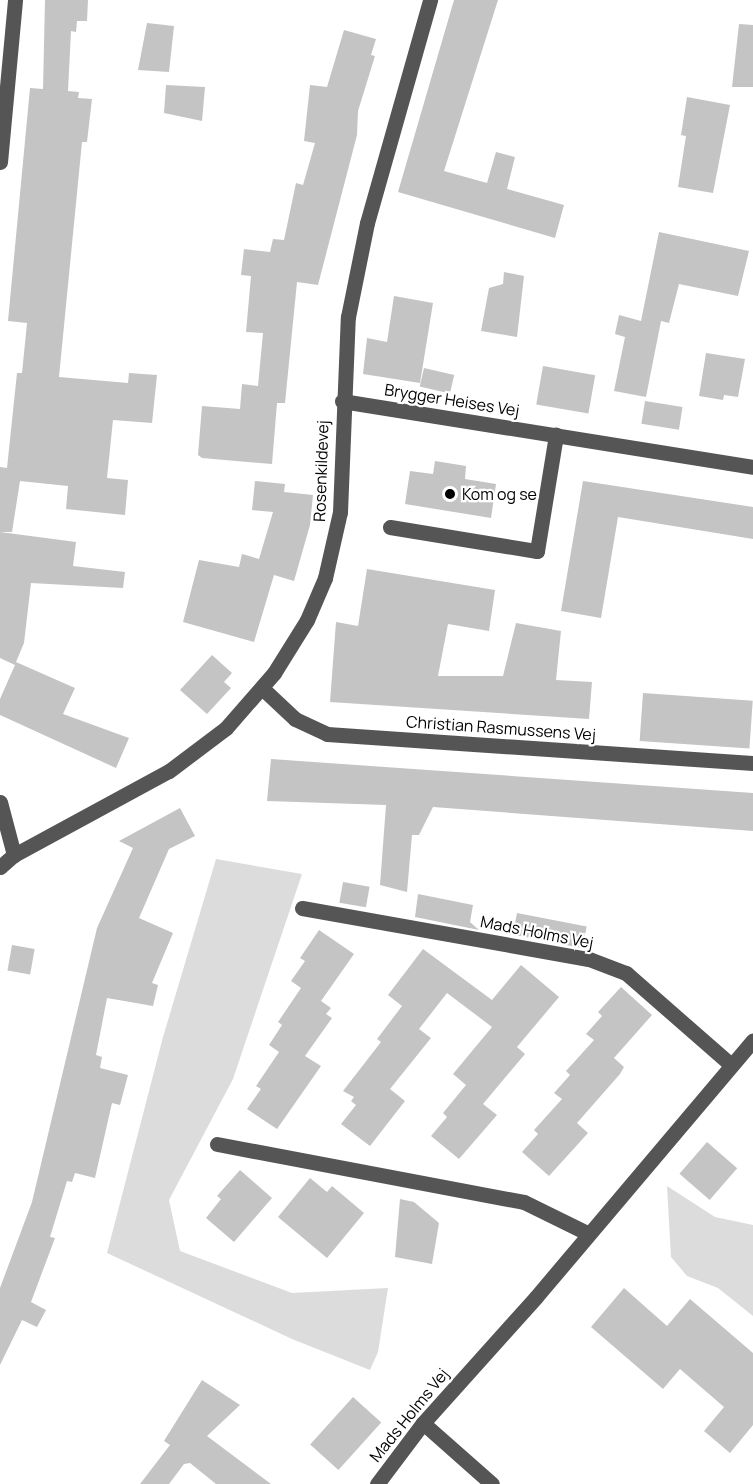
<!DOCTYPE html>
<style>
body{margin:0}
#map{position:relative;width:753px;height:1484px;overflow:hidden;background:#fff;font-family:Manrope,sans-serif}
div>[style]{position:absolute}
.green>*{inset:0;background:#dcdcdc}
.building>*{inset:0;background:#c4c4c4;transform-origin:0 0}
.minor>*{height:15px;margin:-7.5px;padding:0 7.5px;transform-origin:7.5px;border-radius:7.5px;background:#555}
.dots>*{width:16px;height:16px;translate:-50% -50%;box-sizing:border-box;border:3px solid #fff;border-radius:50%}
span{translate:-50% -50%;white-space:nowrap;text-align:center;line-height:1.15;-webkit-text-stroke:4.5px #fff;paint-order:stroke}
.street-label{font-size:16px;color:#000}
.poi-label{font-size:16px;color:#000}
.left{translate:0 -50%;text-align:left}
</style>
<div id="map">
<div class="green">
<i style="clip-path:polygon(216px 859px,302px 874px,233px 1079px,169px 1200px,180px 1251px,292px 1293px,388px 1288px,378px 1352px,370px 1370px,292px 1339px,107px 1253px,163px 1037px)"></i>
<i style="clip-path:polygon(667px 1186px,715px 1217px,753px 1225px,753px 1316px,718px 1288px,687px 1276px,671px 1257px)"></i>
</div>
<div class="building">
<i style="clip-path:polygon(45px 0,88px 0,87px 21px,77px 21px,76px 32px,71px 31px,68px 91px,79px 92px,78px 98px,92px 99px,87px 142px,82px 142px,59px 377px,128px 383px,129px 373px,157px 375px,152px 423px,113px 420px,107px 478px,128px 480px,125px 515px,66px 509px,68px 486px,20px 481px,12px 532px,0 532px,0 467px,7px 468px,17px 373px,22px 373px,27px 323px,8px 321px,30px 88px,43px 89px)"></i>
<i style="clip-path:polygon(454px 0,498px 0,444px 171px,487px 183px,496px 152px,515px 157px,507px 189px,564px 205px,555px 238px,398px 192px)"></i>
<i style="clip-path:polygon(147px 23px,174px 26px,169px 72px,138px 70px)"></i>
<i style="clip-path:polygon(739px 24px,753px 25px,753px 87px,732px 87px)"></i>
<i style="clip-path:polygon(344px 30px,376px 39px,371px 55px,375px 56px,358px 111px,357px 135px,318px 285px,297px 282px,285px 403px,277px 403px,272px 464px,202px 458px,198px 455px,202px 406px,240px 409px,242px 384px,258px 386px,263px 333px,246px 332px,251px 276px,241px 275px,244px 249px,270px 252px,273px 239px,284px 240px,296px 183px,303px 185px,315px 143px,304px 141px,310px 85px,327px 87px)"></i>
<i style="clip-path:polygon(166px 85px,205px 87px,202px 121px,164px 113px)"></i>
<i style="clip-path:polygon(687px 97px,730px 105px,713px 193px,678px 187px,686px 136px,681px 135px)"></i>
<i style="clip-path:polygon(659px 232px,749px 251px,738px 296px,679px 284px,669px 323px,661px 321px,646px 397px,614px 391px,625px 337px,615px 334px,619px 315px,641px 321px)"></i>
<i style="clip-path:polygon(504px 272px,524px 276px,517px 337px,481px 331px,489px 288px,503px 284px)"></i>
<i style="clip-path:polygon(394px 296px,433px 303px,420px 383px,363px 374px,367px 338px,387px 342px)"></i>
<i style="clip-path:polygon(706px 353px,745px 359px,738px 397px,724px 395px,723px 400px,699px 396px)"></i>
<i style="left:543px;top:366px;width:53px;height:39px;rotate:10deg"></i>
<i style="left:424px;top:368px;width:31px;height:19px;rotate:13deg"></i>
<i style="left:645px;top:401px;width:38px;height:23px;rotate:9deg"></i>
<i style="clip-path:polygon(435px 461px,466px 466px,465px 479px,496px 484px,491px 518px,405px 504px,410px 471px,433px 474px)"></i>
<i style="clip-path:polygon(255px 481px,285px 484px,284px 492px,313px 495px,310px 525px,294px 581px,274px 575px,254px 642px,183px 622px,199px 560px,239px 567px,242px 554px,259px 559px,273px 512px,252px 510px)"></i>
<i style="clip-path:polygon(583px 481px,753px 507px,753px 539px,618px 517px,601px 618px,561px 611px)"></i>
<i style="clip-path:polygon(0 532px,76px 542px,73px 566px,125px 572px,123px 588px,31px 583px,24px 643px,16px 662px,75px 688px,63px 714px,129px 738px,116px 768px,0 715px,0 699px,15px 665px,0 658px)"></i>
<i style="clip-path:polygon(367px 569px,495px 590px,489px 631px,448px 624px,438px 676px,503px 676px,516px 623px,561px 631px,556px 680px,592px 682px,589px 719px,330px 702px,336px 622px,358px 626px)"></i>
<i style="clip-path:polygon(212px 655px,232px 673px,224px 682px,231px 688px,207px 714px,180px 690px)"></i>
<i style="left:643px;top:693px;width:110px;height:48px;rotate:4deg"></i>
<i style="clip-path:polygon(271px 759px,753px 793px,753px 831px,433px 807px,419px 835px,412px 835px,407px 892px,380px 885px,386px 805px,267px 801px)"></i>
<i style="clip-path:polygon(180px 808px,195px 836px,169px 849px,139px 918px,173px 933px,152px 983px,158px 985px,153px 1006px,107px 998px,96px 1055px,102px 1057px,100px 1068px,128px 1075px,120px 1105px,112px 1103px,95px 1178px,75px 1173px,72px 1182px,67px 1181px,50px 1237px,55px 1238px,31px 1302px,46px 1310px,37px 1327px,22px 1320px,0 1365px,0 1288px,32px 1202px,97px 928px,133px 848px,119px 841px)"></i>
<i style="left:343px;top:882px;width:27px;height:21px;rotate:10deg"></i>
<i style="clip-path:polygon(418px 894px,473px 905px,470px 922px,479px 930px,415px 917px)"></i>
<i style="left:517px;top:913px;width:71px;height:22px;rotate:11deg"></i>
<i style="clip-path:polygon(319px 930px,354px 954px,321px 1001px,331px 1008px,326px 1014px,332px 1018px,305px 1056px,321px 1066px,277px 1129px,247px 1109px,261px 1089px,256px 1086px,279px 1052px,269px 1045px,282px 1025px,278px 1022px,301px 988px,291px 981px,305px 961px,300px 958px)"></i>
<i style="left:12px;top:945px;width:23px;height:26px;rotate:10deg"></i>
<i style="clip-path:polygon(423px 949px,492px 1000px,521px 965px,559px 997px,517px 1047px,525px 1054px,483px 1104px,497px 1115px,459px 1159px,431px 1136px,447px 1117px,443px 1113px,466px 1085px,453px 1074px,492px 1027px,447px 993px,419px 1029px,431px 1038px,390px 1089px,405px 1101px,370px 1146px,341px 1124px,356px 1105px,351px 1101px,354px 1097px,343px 1091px,381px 1042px,377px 1039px,402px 1006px,388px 995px)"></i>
<i style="clip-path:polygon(621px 987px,652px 1015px,614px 1058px,624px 1067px,620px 1074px,577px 1123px,588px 1133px,549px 1176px,522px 1152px,538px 1134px,534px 1130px,562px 1099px,554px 1093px,570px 1075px,566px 1071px,594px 1040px,586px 1034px,602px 1016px,598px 1012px)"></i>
<i style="left:707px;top:1142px;width:40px;height:42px;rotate:41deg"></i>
<i style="clip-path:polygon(240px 1170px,272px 1198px,234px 1242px,206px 1218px,221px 1199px,217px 1196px)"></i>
<i style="clip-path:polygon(310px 1178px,327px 1192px,332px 1186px,364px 1213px,327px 1258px,278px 1217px)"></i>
<i style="clip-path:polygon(400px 1199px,414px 1202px,439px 1223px,432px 1264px,395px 1257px)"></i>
<i style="clip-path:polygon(624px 1288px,667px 1326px,690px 1299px,753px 1353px,753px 1425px,730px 1453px,704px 1431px,724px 1407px,680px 1369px,663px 1389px,591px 1327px)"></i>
<i style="clip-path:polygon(202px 1380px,240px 1405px,207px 1436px,271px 1484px,216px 1484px,190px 1463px,184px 1464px,169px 1484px,140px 1484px,170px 1445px,164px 1441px)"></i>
<i style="left:353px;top:1397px;width:38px;height:64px;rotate:42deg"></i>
</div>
<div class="minor">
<i style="left:0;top:162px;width:163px;rotate:-84.7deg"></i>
<i style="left:342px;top:401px;width:416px;rotate:9.1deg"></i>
<i style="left:390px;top:527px;width:149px;rotate:9.3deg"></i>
<i style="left:537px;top:551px;width:118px;rotate:-80.7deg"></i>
<i style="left:262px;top:688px;width:45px;rotate:43.2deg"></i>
<i style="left:295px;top:719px;width:35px;rotate:25deg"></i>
<i style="left:327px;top:734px;width:427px;rotate:3.9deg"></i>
<i style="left:0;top:802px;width:55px;rotate:75.2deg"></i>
<i style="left:0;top:867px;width:18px;rotate:-41deg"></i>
<i style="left:14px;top:855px;width:176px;rotate:-28.5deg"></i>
<i style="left:169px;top:771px;width:71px;rotate:-37deg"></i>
<i style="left:226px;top:728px;width:73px;rotate:-48.9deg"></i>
<i style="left:274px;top:673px;width:62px;rotate:-58.1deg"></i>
<i style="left:307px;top:620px;width:46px;rotate:-66.8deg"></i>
<i style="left:325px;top:578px;width:68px;rotate:-77.2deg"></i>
<i style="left:340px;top:512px;width:195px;rotate:-87.7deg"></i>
<i style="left:348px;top:317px;width:96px;rotate:-78.6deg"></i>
<i style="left:367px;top:223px;width:232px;rotate:-74.2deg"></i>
<i style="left:302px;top:908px;width:291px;rotate:10.1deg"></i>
<i style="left:589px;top:959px;width:40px;rotate:21deg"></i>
<i style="left:626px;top:973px;width:140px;rotate:41.2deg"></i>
<i style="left:217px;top:1144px;width:312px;rotate:10.7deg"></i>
<i style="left:524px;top:1202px;width:72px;rotate:26.2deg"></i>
<i style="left:423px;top:1423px;width:92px;rotate:41.5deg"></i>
<i style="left:377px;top:1484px;width:76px;rotate:-53deg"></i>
<i style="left:423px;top:1423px;width:169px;rotate:-48.1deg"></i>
<i style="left:536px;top:1297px;width:336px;rotate:-49.8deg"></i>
</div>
<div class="dots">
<i style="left:450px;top:494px;background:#000"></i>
</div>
<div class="street-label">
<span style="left:452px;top:400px;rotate:9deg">Brygger Heises Vej</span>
<span style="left:321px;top:471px;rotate:-88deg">Rosenkildevej</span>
<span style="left:501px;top:728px;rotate:4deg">Christian Rasmussens Vej</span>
<span style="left:537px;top:932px;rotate:11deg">Mads Holms Vej</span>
<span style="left:409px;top:1415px;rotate:-51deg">Mads Holms Vej</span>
</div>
<div class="poi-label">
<span class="left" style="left:462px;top:494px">Kom og se</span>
</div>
</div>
